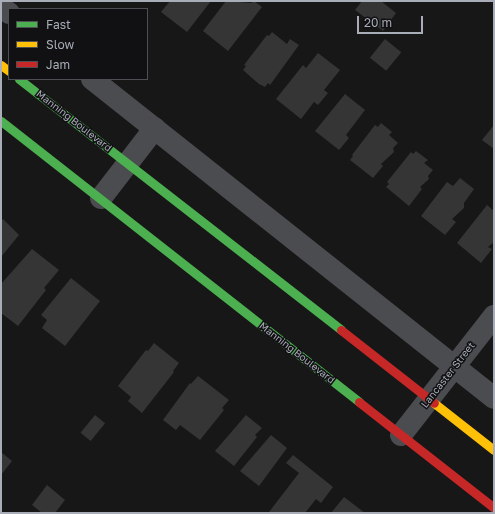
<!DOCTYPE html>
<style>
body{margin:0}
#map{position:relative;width:495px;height:514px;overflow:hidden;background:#171717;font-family:"Golos Text",sans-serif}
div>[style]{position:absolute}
.building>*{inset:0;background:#353536;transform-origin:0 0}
.street>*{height:22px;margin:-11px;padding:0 11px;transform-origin:11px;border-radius:11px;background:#4b4c50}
.fast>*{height:9px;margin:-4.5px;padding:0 4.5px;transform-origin:4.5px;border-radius:4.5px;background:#4caf50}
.slow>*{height:9px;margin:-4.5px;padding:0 4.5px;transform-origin:4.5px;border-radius:4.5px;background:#ffc107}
.jam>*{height:9px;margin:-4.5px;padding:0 4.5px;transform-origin:4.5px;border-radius:4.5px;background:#c62828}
span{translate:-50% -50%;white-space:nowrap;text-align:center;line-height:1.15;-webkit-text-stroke:3px #111113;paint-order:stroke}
.street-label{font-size:10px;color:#a8adb8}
.frame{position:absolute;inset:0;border:2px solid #a8adb8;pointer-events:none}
.legend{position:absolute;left:8px;top:8px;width:140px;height:72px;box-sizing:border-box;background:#111113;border:1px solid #4d4f55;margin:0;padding:5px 7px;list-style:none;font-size:12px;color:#a8adb8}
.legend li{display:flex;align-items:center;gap:8px;height:20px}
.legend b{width:20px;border:1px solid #4d4f55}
.scale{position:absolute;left:357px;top:16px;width:66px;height:18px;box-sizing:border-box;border:2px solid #a8adb8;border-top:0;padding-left:5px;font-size:12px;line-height:14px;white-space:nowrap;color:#a8adb8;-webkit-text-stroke:3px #111113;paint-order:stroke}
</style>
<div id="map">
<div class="building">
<i style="clip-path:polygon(170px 1px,211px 1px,187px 32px,161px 12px)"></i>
<i style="clip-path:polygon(226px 1px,251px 3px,254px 1px,262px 7px,228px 51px,203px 31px)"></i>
<i style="clip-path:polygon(362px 1px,381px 1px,396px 13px,383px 31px,355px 10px)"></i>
<i style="clip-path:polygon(272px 32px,287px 44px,290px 39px,299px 45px,270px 85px,268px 83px,265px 87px,259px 84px,243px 70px,246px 66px,244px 65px,267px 35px,269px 36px)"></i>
<i style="left:385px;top:39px;width:21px;height:24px;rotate:39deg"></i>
<i style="clip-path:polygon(318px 53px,340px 70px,324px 90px,328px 93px,318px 105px,314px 102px,301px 119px,276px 99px,303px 65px,306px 68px)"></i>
<i style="clip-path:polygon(345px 94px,365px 110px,346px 135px,349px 138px,339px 150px,315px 131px)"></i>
<i style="clip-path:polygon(381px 123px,392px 132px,389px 135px,398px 143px,393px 148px,394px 152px,381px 164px,383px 166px,373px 178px,350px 160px,353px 156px,352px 155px,375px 125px,378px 127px)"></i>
<i style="clip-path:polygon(494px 125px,494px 149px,482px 140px)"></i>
<i style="clip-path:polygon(416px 151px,428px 160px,424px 163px,433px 170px,428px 176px,429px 179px,420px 187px,422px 189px,409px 206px,386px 187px,389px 184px,387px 182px,411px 152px,413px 154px)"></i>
<i style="clip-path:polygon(460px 178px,474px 189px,464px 203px,464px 208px,452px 219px,456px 222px,445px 235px,421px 216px,447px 182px,453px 186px)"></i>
<i style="clip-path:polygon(487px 205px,494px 211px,494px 242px,488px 247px,492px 249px,481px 263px,457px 243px)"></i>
<i style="clip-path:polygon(3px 219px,19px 235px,1px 257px,1px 221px)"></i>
<i style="clip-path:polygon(32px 249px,59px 270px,44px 288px,46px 290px,18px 326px,1px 313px,1px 284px)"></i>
<i style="clip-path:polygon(71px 278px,100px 301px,65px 346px,42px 328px,47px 320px,41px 315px)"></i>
<i style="clip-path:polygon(154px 343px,179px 363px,173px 371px,174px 372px,142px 413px,128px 401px,131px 397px,118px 386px,146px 350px,148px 351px)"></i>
<i style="clip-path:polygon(198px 376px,229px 400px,222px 408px,224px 410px,200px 440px,180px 425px,176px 430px,163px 420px,190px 383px,191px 384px)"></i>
<i style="left:95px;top:415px;width:13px;height:23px;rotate:39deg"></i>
<i style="clip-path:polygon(246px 415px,262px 428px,255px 435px,257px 437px,234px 466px,215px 451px)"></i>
<i style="clip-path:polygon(271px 435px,287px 448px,259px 486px,240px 471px)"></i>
<i style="clip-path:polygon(1px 452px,12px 461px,1px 475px)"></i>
<i style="clip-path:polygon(293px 455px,333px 487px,321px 503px,316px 499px,305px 513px,270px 513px,269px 512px,299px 473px,286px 463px)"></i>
<i style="clip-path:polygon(47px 485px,65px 500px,55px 513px,42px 513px,32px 505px)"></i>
<i style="clip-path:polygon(344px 497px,365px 513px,331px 513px)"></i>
</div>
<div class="street">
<i style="left:1px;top:7px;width:10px;rotate:37deg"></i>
<i style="left:92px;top:79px;width:513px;rotate:38.43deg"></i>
<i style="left:101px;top:198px;width:88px;rotate:-52.4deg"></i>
<i style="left:401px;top:435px;width:151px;rotate:-52deg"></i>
</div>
<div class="fast">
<i style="left:19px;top:79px;width:408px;rotate:37.9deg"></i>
<i style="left:1px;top:121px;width:455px;rotate:38.1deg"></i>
</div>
<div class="slow">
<i style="left:1px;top:65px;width:10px;rotate:37deg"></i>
<i style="left:434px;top:403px;width:76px;rotate:38.1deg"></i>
</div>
<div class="jam">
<i style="left:341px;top:330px;width:118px;rotate:38.1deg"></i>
<i style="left:359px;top:402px;width:172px;rotate:38.1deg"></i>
</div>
<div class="street-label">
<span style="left:74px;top:121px;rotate:38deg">Manning Boulevard</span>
<span style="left:297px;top:353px;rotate:38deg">Manning Boulevard</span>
<span style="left:448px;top:375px;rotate:-52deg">Lancaster Street</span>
</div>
<div class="frame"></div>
<ul class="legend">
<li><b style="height:5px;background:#4caf50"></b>Fast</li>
<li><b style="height:5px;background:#ffc107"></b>Slow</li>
<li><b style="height:5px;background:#c62828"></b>Jam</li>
</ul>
<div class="scale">20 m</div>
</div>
